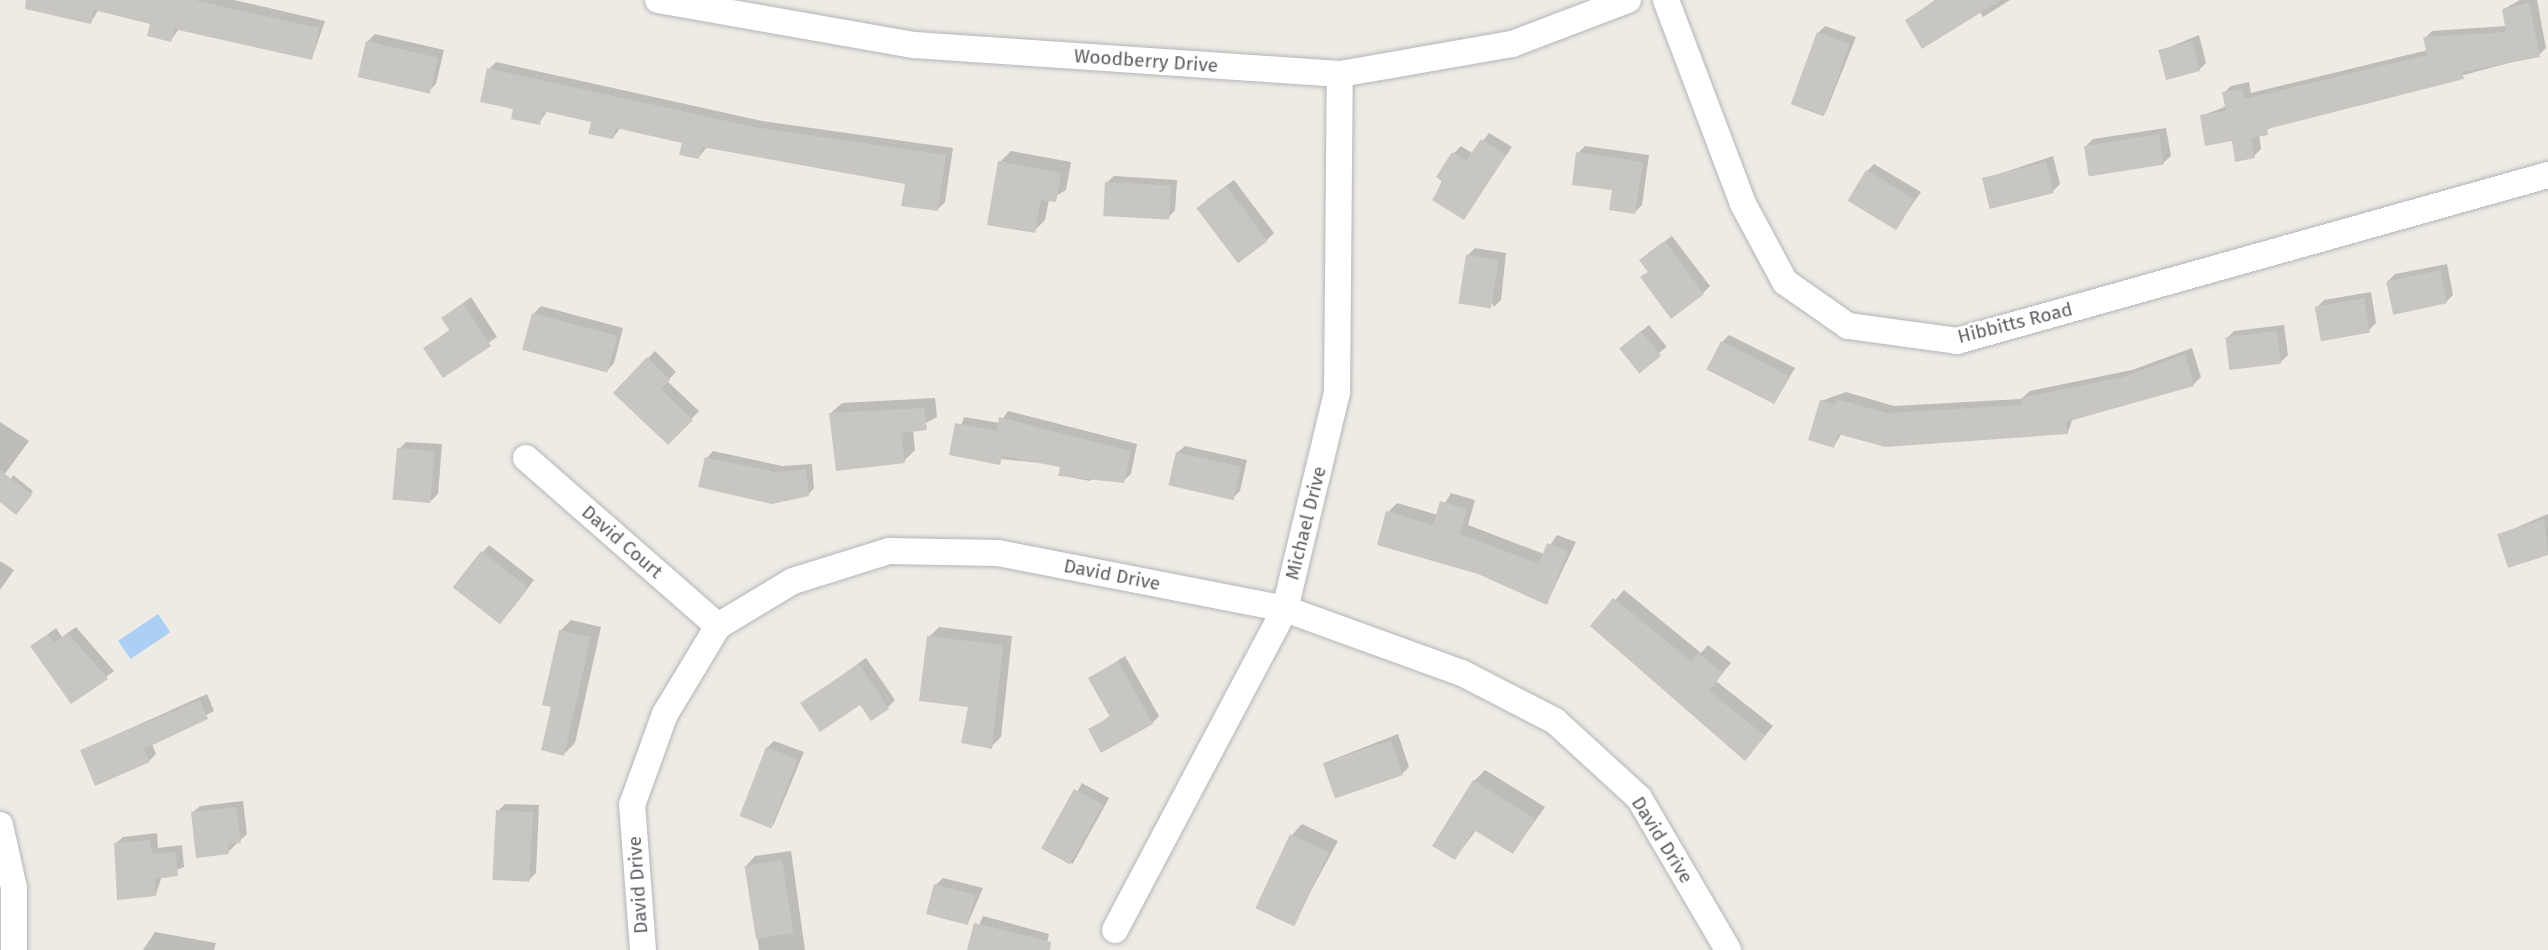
<!DOCTYPE html>
<style>
body{margin:0}
#map{position:relative;width:2548px;height:950px;overflow:hidden;background:#edebe4;font-family:"Fira Sans",sans-serif}
div>[style]{position:absolute}
.water>*{inset:0;background:#accff5;transform-origin:0 0}
.shadow>*{inset:0;background:#0003;transform-origin:0 0}
.building>*{inset:0;background:#c8c6c0;transform-origin:0 0}
.roads{filter:drop-shadow(0 0 2px #b4b5b9) drop-shadow(0 0 2px #b4b5b9)}
.minor>*{height:26px;margin:-13px;padding:0 13px;transform-origin:13px;border-radius:13px;background:#fff}
span{translate:-50% -50%;white-space:nowrap;text-align:center;line-height:1.15;-webkit-text-stroke:6px #fff;paint-order:stroke}
.street-label{font-size:19px;color:#5c5e63}
</style>
<div id="map">
<div class="water">
<i style="left:158px;top:614px;width:22px;height:48px;rotate:56deg"></i>
</div>
<div class="shadow">
<i style="clip-path:polygon(38px 0,234px 0,325px 21px,312px 58px,179px 29px,171px 40px,152px 23px,99px 9px,91px 22px)"></i>
<i style="clip-path:polygon(1935px 0,2010px 0,1983px 17px,1980px 11px,1907px 20px)"></i>
<i style="clip-path:polygon(2520px 0,2537px 0,2546px 48px,2539px 55px,2275px 125px,2259px 135px,2261px 149px,2254px 156px,2201px 116px,2227px 106px,2224px 93px,2231px 86px,2249px 82px,2251px 93px,2428px 50px,2425px 38px,2432px 31px,2507px 26px,2504px 9px)"></i>
<i style="clip-path:polygon(1825px 26px,1856px 37px,1825px 114px,1818px 33px)"></i>
<i style="clip-path:polygon(375px 34px,444px 50px,436px 84px,429px 91px,367px 42px)"></i>
<i style="clip-path:polygon(2199px 35px,2206px 63px,2199px 70px,2160px 51px)"></i>
<i style="clip-path:polygon(496px 62px,762px 121px,953px 148px,945px 202px,938px 209px,907px 182px,707px 147px,699px 157px,684px 142px,621px 127px,613px 138px,593px 120px,548px 110px,539px 123px,515px 108px,489px 69px)"></i>
<i style="clip-path:polygon(2166px 128px,2171px 156px,2163px 163px,2086px 146px,2093px 139px)"></i>
<i style="clip-path:polygon(1489px 133px,1512px 147px,1463px 218px,1434px 199px,1454px 153px,1461px 146px,1473px 154px)"></i>
<i style="clip-path:polygon(1585px 146px,1649px 155px,1642px 205px,1635px 212px,1578px 153px)"></i>
<i style="clip-path:polygon(1011px 151px,1071px 162px,1066px 190px,1049px 200px,1045px 220px,1034px 231px,1000px 162px)"></i>
<i style="clip-path:polygon(2053px 156px,2060px 184px,2053px 191px,1984px 179px)"></i>
<i style="clip-path:polygon(1874px 164px,1921px 192px,1896px 228px,1867px 171px)"></i>
<i style="clip-path:polygon(1114px 176px,1177px 180px,1175px 210px,1168px 218px,1106px 183px)"></i>
<i style="clip-path:polygon(1234px 180px,1274px 233px,1267px 240px,1205px 201px)"></i>
<i style="clip-path:polygon(1672px 236px,1710px 286px,1703px 293px,1642px 278px,1649px 271px,1648px 253px)"></i>
<i style="clip-path:polygon(1475px 248px,1506px 253px,1501px 300px,1494px 307px,1468px 255px)"></i>
<i style="clip-path:polygon(2447px 264px,2453px 295px,2446px 302px,2388px 281px,2395px 274px)"></i>
<i style="clip-path:polygon(2371px 292px,2376px 323px,2369px 330px,2317px 307px,2324px 300px)"></i>
<i style="clip-path:polygon(471px 297px,497px 337px,443px 375px,425px 348px,451px 329px,443px 318px)"></i>
<i style="clip-path:polygon(541px 306px,623px 328px,614px 363px,607px 371px,534px 313px)"></i>
<i style="left:1649px;top:325px;width:28px;height:36px;rotate:51deg"></i>
<i style="clip-path:polygon(2284px 325px,2288px 355px,2281px 362px,2226px 339px,2234px 331px)"></i>
<i style="clip-path:polygon(1729px 335px,1795px 368px,1775px 402px,1722px 342px)"></i>
<i style="clip-path:polygon(2192px 348px,2201px 377px,2193px 385px,2073px 418px,2068px 432px,1842px 433px,1834px 446px,1821px 401px,1846px 392px,1894px 406px,2021px 399px,2030px 391px,2132px 370px)"></i>
<i style="clip-path:polygon(655px 351px,676px 372px,667px 381px,699px 411px,668px 443px,615px 393px)"></i>
<i style="clip-path:polygon(935px 398px,937px 417px,913px 430px,915px 450px,904px 461px,831px 413px,842px 403px)"></i>
<i style="clip-path:polygon(1008px 411px,1137px 444px,1131px 474px,1123px 481px,1096px 475px,1090px 481px,1060px 475px,1062px 465px,951px 454px,964px 417px,1000px 423px)"></i>
<i style="clip-path:polygon(0 422px,29px 441px,4px 475px,0 472px)"></i>
<i style="clip-path:polygon(406px 442px,442px 444px,438px 494px,431px 501px,399px 449px)"></i>
<i style="clip-path:polygon(1185px 446px,1247px 460px,1240px 491px,1233px 498px,1177px 453px)"></i>
<i style="clip-path:polygon(713px 451px,782px 466px,812px 464px,814px 488px,808px 495px,707px 458px)"></i>
<i style="clip-path:polygon(13px 475px,33px 491px,19px 509px,0 500px)"></i>
<i style="clip-path:polygon(1451px 493px,1475px 500px,1468px 525px,1544px 554px,1557px 535px,1576px 542px,1547px 603px,1388px 512px,1397px 503px,1438px 515px)"></i>
<i style="clip-path:polygon(2548px 514px,2548px 553px,2509px 566px,2499px 535px)"></i>
<i style="clip-path:polygon(489px 545px,534px 580px,509px 613px,482px 553px)"></i>
<i style="clip-path:polygon(0 561px,14px 570px,0 590px)"></i>
<i style="clip-path:polygon(1624px 590px,1701px 653px,1708px 645px,1731px 663px,1716px 681px,1773px 726px,1754px 749px,1593px 626px)"></i>
<i style="clip-path:polygon(571px 620px,601px 627px,575px 743px,564px 754px,553px 706px,560px 631px)"></i>
<i style="clip-path:polygon(76px 627px,114px 671px,72px 702px,32px 646px,56px 628px,62px 637px)"></i>
<i style="clip-path:polygon(939px 627px,1012px 636px,1001px 737px,991px 747px,929px 637px)"></i>
<i style="clip-path:polygon(1125px 656px,1159px 716px,1152px 723px,1091px 730px,1111px 715px,1090px 678px)"></i>
<i style="clip-path:polygon(866px 658px,895px 700px,888px 707px,871px 719px,860px 702px,803px 703px)"></i>
<i style="clip-path:polygon(207px 694px,214px 711px,152px 744px,156px 754px,149px 761px,82px 750px)"></i>
<i style="clip-path:polygon(1398px 734px,1409px 767px,1402px 774px,1324px 763px)"></i>
<i style="clip-path:polygon(774px 741px,804px 752px,773px 826px,767px 748px)"></i>
<i style="clip-path:polygon(1485px 770px,1545px 807px,1513px 852px,1477px 829px,1455px 858px,1474px 781px)"></i>
<i style="left:1082px;top:783px;width:31px;height:75px;rotate:29deg"></i>
<i style="clip-path:polygon(243px 801px,247px 834px,228px 852px,192px 813px,200px 806px)"></i>
<i style="clip-path:polygon(505px 804px,539px 805px,536px 873px,529px 880px,498px 811px)"></i>
<i style="clip-path:polygon(1302px 824px,1338px 841px,1293px 924px,1292px 835px)"></i>
<i style="clip-path:polygon(157px 833px,158px 848px,182px 845px,184px 867px,162px 876px,156px 894px,115px 844px,123px 837px)"></i>
<i style="clip-path:polygon(791px 851px,805px 950px,759px 950px,746px 866px,755px 856px)"></i>
<i style="clip-path:polygon(943px 878px,983px 888px,968px 923px,936px 885px)"></i>
<i style="clip-path:polygon(983px 916px,1049px 934px,1045px 950px,969px 950px)"></i>
<i style="clip-path:polygon(155px 932px,216px 943px,214px 950px,143px 950px)"></i>
</div>
<div class="building">
<i style="clip-path:polygon(26px 0,194px 0,319px 28px,312px 60px,174px 29px,171px 42px,147px 36px,150px 24px,94px 10px,91px 24px,25px 9px)"></i>
<i style="clip-path:polygon(1937px 0,2001px 0,1922px 49px,1905px 20px)"></i>
<i style="clip-path:polygon(2529px 3px,2540px 57px,2462px 72px,2464px 79px,2267px 129px,2268px 135px,2251px 138px,2255px 158px,2235px 162px,2232px 141px,2205px 146px,2200px 115px,2226px 111px,2222px 92px,2243px 89px,2244px 99px,2427px 55px,2423px 37px,2506px 32px,2502px 9px)"></i>
<i style="left:1817px;top:32px;width:35px;height:77px;rotate:20deg"></i>
<i style="left:366px;top:41px;width:74px;height:37px;rotate:13deg"></i>
<i style="left:2192px;top:41px;width:31px;height:35px;rotate:75deg"></i>
<i style="clip-path:polygon(487px 68px,754px 127px,946px 155px,938px 211px,901px 206px,905px 184px,702px 147px,699px 159px,679px 155px,682px 143px,616px 128px,613px 139px,588px 134px,591px 122px,543px 111px,540px 125px,511px 119px,513px 109px,480px 102px)"></i>
<i style="left:2159px;top:134px;width:31px;height:76px;rotate:81deg"></i>
<i style="clip-path:polygon(1481px 139px,1506px 155px,1464px 220px,1432px 200px,1443px 182px,1436px 177px,1452px 152px,1466px 161px)"></i>
<i style="clip-path:polygon(1576px 152px,1643px 162px,1635px 214px,1609px 210px,1612px 190px,1572px 185px)"></i>
<i style="clip-path:polygon(998px 161px,1061px 173px,1056px 202px,1041px 200px,1035px 233px,987px 225px)"></i>
<i style="left:2046px;top:162px;width:32px;height:66px;rotate:76deg"></i>
<i style="left:1866px;top:170px;width:57px;height:36px;rotate:31deg"></i>
<i style="left:1105px;top:182px;width:66px;height:34px;rotate:3deg"></i>
<i style="left:1226px;top:186px;width:69px;height:37px;rotate:53deg"></i>
<i style="clip-path:polygon(1665px 241px,1704px 294px,1671px 319px,1640px 277px,1648px 272px,1639px 260px)"></i>
<i style="left:1466px;top:255px;width:33px;height:49px;rotate:9deg"></i>
<i style="left:2440px;top:270px;width:34px;height:55px;rotate:78deg"></i>
<i style="left:2364px;top:298px;width:35px;height:50px;rotate:80deg"></i>
<i style="clip-path:polygon(463px 303px,491px 346px,443px 378px,423px 348px,450px 331px,441px 318px)"></i>
<i style="left:532px;top:313px;width:88px;height:38px;rotate:15deg"></i>
<i style="left:1641px;top:331px;width:32px;height:28px;rotate:51deg"></i>
<i style="left:2277px;top:331px;width:33px;height:52px;rotate:83deg"></i>
<i style="left:1721px;top:341px;width:76px;height:32px;rotate:27deg"></i>
<i style="clip-path:polygon(2185px 354px,2194px 386px,2066px 422px,2068px 434px,1885px 447px,1838px 434px,1834px 448px,1808px 440px,1820px 400px,1835px 405px,1837px 399px,1886px 413px,2022px 405px,2021px 398px,2123px 377px)"></i>
<i style="clip-path:polygon(647px 357px,670px 380px,661px 389px,693px 420px,668px 445px,613px 393px)"></i>
<i style="clip-path:polygon(924px 408px,927px 430px,901px 433px,905px 463px,836px 471px,829px 413px)"></i>
<i style="clip-path:polygon(999px 417px,1131px 451px,1124px 483px,1058px 476px,1060px 467px,1002px 456px,1000px 465px,949px 455px,955px 423px,997px 431px)"></i>
<i style="left:397px;top:448px;width:38px;height:52px;rotate:5deg"></i>
<i style="left:1176px;top:452px;width:67px;height:34px;rotate:13deg"></i>
<i style="clip-path:polygon(705px 457px,775px 472px,806px 469px,809px 496px,772px 504px,698px 487px)"></i>
<i style="clip-path:polygon(0 470px,32px 495px,16px 515px,0 502px)"></i>
<i style="clip-path:polygon(1440px 501px,1467px 509px,1460px 534px,1539px 564px,1547px 543px,1568px 551px,1547px 605px,1478px 574px,1377px 545px,1386px 511px,1433px 525px)"></i>
<i style="clip-path:polygon(2544px 519px,2548px 555px,2508px 568px,2497px 534px)"></i>
<i style="left:481px;top:551px;width:60px;height:46px;rotate:38deg"></i>
<i style="clip-path:polygon(1613px 598px,1691px 661px,1698px 653px,1723px 673px,1709px 691px,1765px 736px,1745px 761px,1590px 626px)"></i>
<i style="clip-path:polygon(559px 630px,591px 637px,564px 756px,541px 750px,551px 707px,542px 705px)"></i>
<i style="clip-path:polygon(68px 633px,108px 679px,71px 704px,30px 646px,48px 634px,54px 643px)"></i>
<i style="clip-path:polygon(927px 636px,1003px 645px,992px 749px,961px 743px,968px 707px,919px 701px)"></i>
<i style="clip-path:polygon(1118px 661px,1153px 724px,1101px 753px,1088px 729px,1110px 717px,1088px 678px)"></i>
<i style="clip-path:polygon(859px 664px,889px 709px,871px 721px,860px 705px,820px 732px,800px 703px)"></i>
<i style="clip-path:polygon(200px 700px,208px 719px,144px 749px,150px 762px,95px 786px,80px 750px)"></i>
<i style="left:1391px;top:740px;width:37px;height:72px;rotate:71deg"></i>
<i style="left:766px;top:747px;width:34px;height:74px;rotate:21deg"></i>
<i style="clip-path:polygon(1473px 780px,1535px 819px,1513px 854px,1474px 830px,1455px 860px,1432px 846px)"></i>
<i style="left:1074px;top:789px;width:33px;height:68px;rotate:29deg"></i>
<i style="clip-path:polygon(236px 807px,241px 843px,228px 844px,229px 854px,196px 858px,191px 812px)"></i>
<i style="left:496px;top:810px;width:37px;height:70px;rotate:3deg"></i>
<i style="left:1290px;top:834px;width:43px;height:82px;rotate:25deg"></i>
<i style="clip-path:polygon(150px 840px,152px 854px,176px 852px,178px 876px,155px 879px,156px 896px,117px 900px,114px 843px)"></i>
<i style="left:782px;top:860px;width:74px;height:38px;rotate:81deg"></i>
<i style="left:934px;top:884px;width:43px;height:31px;rotate:15deg"></i>
<i style="clip-path:polygon(974px 923px,1051px 942px,1050px 950px,967px 950px)"></i>
</div>
<div class="roads">
<div class="minor">
<i style="left:658px;top:0;width:260px;rotate:10deg"></i>
<i style="left:914px;top:45px;width:427px;rotate:3.9deg"></i>
<i style="left:1340px;top:74px;width:175px;rotate:-9.9deg"></i>
<i style="left:1512px;top:44px;width:124px;rotate:-20.8deg"></i>
<i style="left:1666px;top:0;width:218px;rotate:69.3deg"></i>
<i style="left:1743px;top:204px;width:89px;rotate:61.7deg"></i>
<i style="left:1785px;top:282px;width:77px;rotate:34.9deg"></i>
<i style="left:1848px;top:326px;width:110px;rotate:7.8deg"></i>
<i style="left:1957px;top:341px;width:614px;rotate:-15.69deg"></i>
<i style="left:526px;top:458px;width:255px;rotate:41.2deg"></i>
<i style="left:0;top:825px;width:65px;rotate:77.5deg"></i>
<i style="left:14px;top:888px;width:62px;rotate:90deg"></i>
<i style="left:1115px;top:930px;width:363px;rotate:-62.1deg"></i>
<i style="left:1285px;top:609px;width:222px;rotate:-76.5deg"></i>
<i style="left:1337px;top:393px;width:319px;rotate:-89.5deg"></i>
<i style="left:643px;top:950px;width:145px;rotate:-94.3deg"></i>
<i style="left:632px;top:805px;width:97px;rotate:-70.1deg"></i>
<i style="left:665px;top:714px;width:103px;rotate:-58.9deg"></i>
<i style="left:718px;top:626px;width:87px;rotate:-31deg"></i>
<i style="left:793px;top:581px;width:101px;rotate:-17.4deg"></i>
<i style="left:889px;top:551px;width:109px;rotate:1.1deg"></i>
<i style="left:998px;top:553px;width:292px;rotate:11deg"></i>
<i style="left:1285px;top:609px;width:188px;rotate:19.9deg"></i>
<i style="left:1462px;top:673px;width:105px;rotate:27.3deg"></i>
<i style="left:1555px;top:721px;width:114px;rotate:42.5deg"></i>
<i style="left:1639px;top:798px;width:176px;rotate:59.6deg"></i>
</div>
</div>
<div class="street-label">
<span style="left:1146px;top:61px;rotate:4deg">Woodberry Drive</span>
<span style="left:2015px;top:323px;rotate:-14deg">Hibbitts Road</span>
<span style="left:1306px;top:523px;rotate:-76deg">Michael Drive</span>
<span style="left:622px;top:542px;rotate:41deg">David Court</span>
<span style="left:1112px;top:575px;rotate:11deg">David Drive</span>
<span style="left:1662px;top:840px;rotate:58deg">David Drive</span>
<span style="left:638px;top:885px;rotate:-94deg">David Drive</span>
</div>
</div>
